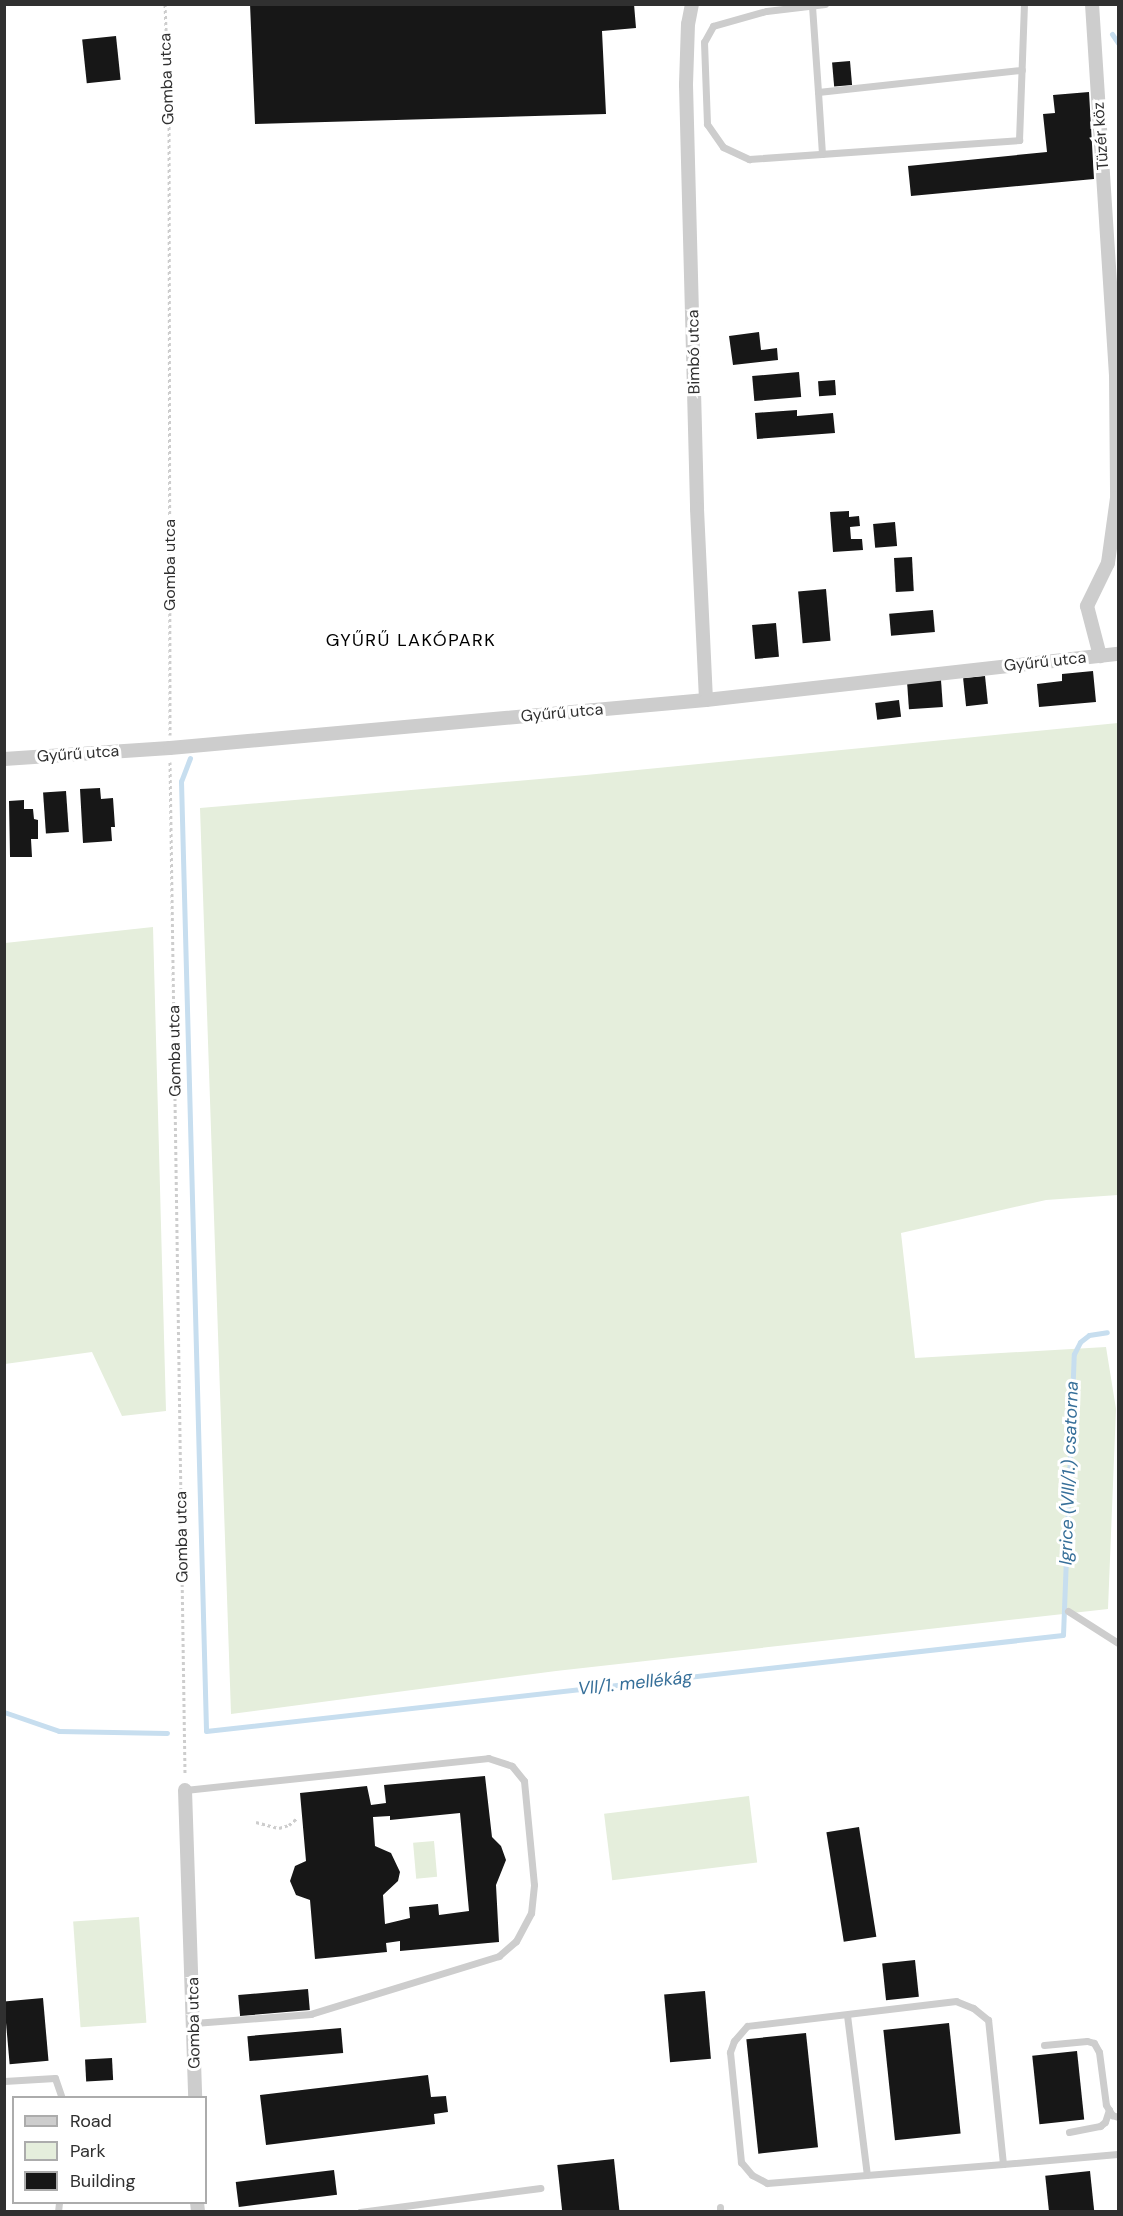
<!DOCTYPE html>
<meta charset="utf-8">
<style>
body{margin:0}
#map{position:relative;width:1123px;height:2216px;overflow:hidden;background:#fff;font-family:"DM Sans",sans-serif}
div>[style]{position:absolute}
.green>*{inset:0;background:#e5eedc;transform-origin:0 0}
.stream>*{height:5px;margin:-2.5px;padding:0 2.5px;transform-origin:2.5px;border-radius:2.5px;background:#c7deef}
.building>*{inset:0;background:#171717;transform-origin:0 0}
.path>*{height:3px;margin-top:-1.5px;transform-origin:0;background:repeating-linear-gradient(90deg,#cdcdcd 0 3px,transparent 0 6px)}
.lane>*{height:7px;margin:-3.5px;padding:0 3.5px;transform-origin:3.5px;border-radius:3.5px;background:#cdcdcd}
.street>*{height:14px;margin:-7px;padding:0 7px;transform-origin:7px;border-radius:7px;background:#cdcdcd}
span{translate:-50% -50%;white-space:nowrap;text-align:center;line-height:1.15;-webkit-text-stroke:6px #fff;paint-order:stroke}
.street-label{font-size:16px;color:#303030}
.neighbourhood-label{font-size:18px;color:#000;letter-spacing:1.5px}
.water-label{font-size:18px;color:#366f99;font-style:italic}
.frame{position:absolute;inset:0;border:6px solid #303030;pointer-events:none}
.legend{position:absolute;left:12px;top:2096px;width:195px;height:108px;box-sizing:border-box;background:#fff;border:2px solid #acacac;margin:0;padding:8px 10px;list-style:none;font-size:18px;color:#303030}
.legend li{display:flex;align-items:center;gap:12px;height:30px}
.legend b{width:30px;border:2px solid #acacac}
</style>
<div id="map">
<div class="green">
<i style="clip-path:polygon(1118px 723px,1118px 1195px,1046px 1200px,901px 1233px,915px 1358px,1106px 1347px,1116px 1409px,1108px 1609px,556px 1671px,231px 1714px,200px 808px,586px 775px)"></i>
<i style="clip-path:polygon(153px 927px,166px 1411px,122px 1416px,92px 1352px,5px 1364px,5px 943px)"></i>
<i style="left:749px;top:1796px;width:67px;height:146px;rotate:83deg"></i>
<i style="left:434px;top:1841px;width:36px;height:21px;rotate:85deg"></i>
<i style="left:139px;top:1917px;width:106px;height:66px;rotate:86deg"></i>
</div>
<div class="stream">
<i style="left:1112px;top:34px;width:11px;rotate:56deg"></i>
<i style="left:190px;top:758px;width:25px;rotate:111deg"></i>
<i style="left:181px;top:781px;width:950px;rotate:88.49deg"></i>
<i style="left:206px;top:1731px;width:862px;rotate:-6.39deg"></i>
<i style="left:1063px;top:1635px;width:281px;rotate:-87.8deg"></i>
<i style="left:1074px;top:1354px;width:13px;rotate:-63deg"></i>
<i style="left:1080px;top:1342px;width:11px;rotate:-38deg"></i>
<i style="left:1089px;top:1335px;width:18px;rotate:-9deg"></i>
<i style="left:4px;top:1712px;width:58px;rotate:19.1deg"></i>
<i style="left:59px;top:1731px;width:108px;rotate:1.1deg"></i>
</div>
<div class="building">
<i style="clip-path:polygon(250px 4px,634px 4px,636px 28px,602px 31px,606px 114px,255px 124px)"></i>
<i style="left:116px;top:36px;width:44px;height:34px;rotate:84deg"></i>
<i style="left:850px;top:61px;width:24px;height:18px;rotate:85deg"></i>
<i style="clip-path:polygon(1089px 92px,1094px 179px,911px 196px,908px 166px,1047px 152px,1043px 114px,1055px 113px,1053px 95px)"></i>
<i style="clip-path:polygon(759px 332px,761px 350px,777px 348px,778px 360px,733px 365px,729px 336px)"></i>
<i style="left:799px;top:372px;width:25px;height:47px;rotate:85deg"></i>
<i style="left:835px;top:380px;width:15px;height:17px;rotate:86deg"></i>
<i style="clip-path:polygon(797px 410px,797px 416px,833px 413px,835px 433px,757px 439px,755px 413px)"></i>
<i style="clip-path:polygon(849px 511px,849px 517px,859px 516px,860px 526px,850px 527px,851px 539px,862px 539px,863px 550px,833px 552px,830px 512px)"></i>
<i style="left:895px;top:522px;width:24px;height:22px;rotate:85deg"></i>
<i style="left:912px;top:557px;width:34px;height:18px;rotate:87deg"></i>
<i style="left:826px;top:589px;width:52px;height:28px;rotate:85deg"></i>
<i style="left:933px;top:610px;width:22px;height:44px;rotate:85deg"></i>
<i style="left:776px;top:623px;width:34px;height:24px;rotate:85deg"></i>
<i style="clip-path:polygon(1093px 671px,1096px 702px,1039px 707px,1037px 684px,1062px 681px,1062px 674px)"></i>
<i style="left:985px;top:676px;width:28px;height:22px;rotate:84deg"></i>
<i style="left:941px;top:680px;width:27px;height:34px;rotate:86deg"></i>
<i style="left:899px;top:700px;width:17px;height:24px;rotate:83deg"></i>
<i style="clip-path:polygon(100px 788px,101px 799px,113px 798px,115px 827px,111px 827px,112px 841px,83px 843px,80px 789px)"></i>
<i style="left:66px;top:791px;width:41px;height:23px;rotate:86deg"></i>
<i style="clip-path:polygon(24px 800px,24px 809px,33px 809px,34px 819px,38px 820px,38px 839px,31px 839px,32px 857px,10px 857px,9px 801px)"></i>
<i style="clip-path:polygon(evenodd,485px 1776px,492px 1837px,501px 1846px,506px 1860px,496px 1885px,499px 1942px,400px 1951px,400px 1941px,386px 1943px,387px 1952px,315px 1959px,310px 1900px,296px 1895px,290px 1881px,295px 1866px,306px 1861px,300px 1793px,367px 1786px,371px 1805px,386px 1803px,384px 1785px,485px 1776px,460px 1813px,469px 1911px,439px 1915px,438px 1904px,409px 1907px,410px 1918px,385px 1924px,383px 1895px,398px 1881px,400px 1872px,391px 1853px,375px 1846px,373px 1817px,390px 1816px,390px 1820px,460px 1813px)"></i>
<i style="left:859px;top:1827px;width:111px;height:33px;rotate:81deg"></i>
<i style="left:915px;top:1960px;width:37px;height:33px;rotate:84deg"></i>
<i style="left:308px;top:1989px;width:21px;height:70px;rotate:85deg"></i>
<i style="left:705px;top:1991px;width:68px;height:41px;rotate:85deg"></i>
<i style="left:43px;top:1998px;width:63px;height:39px;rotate:85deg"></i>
<i style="left:949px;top:2023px;width:111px;height:66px;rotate:84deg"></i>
<i style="left:341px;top:2028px;width:25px;height:94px;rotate:85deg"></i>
<i style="left:806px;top:2033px;width:115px;height:60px;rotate:84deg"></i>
<i style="left:1077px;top:2051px;width:69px;height:45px;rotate:84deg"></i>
<i style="left:112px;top:2058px;width:22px;height:27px;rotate:87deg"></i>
<i style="clip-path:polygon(428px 2075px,431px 2097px,446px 2096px,448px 2112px,434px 2114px,435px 2124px,266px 2145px,260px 2095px)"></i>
<i style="left:614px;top:2159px;width:53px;height:57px;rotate:84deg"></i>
<i style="left:334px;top:2170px;width:25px;height:99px;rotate:83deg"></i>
<i style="left:1090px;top:2171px;width:41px;height:45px;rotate:84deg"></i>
</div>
<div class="path">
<i style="left:165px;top:4px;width:99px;rotate:87.7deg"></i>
<i style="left:169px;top:103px;width:632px;rotate:89.91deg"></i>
<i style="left:170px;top:762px;width:1013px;rotate:89.15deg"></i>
<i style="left:256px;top:1822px;width:24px;rotate:15deg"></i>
<i style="left:279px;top:1828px;width:10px;rotate:-17deg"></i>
<i style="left:289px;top:1825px;width:11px;rotate:-41deg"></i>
</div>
<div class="lane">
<i style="left:825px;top:4px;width:59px;rotate:173.2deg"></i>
<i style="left:766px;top:11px;width:55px;rotate:164.2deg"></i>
<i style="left:713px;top:26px;width:18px;rotate:119deg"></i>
<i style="left:704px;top:42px;width:82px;rotate:87.9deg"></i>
<i style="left:707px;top:124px;width:28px;rotate:55deg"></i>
<i style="left:723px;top:147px;width:29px;rotate:25deg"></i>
<i style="left:749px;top:159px;width:271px;rotate:-4deg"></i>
<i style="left:1019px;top:140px;width:136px;rotate:-87.9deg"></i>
<i style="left:812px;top:6px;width:86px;rotate:86deg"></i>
<i style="left:822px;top:154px;width:62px;rotate:-93.7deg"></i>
<i style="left:818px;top:92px;width:205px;rotate:-6.2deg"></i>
<i style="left:1068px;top:1611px;width:59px;rotate:32.6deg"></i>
<i style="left:185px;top:1790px;width:305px;rotate:-6deg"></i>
<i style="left:488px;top:1758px;width:25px;rotate:18deg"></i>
<i style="left:512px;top:1766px;width:19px;rotate:51deg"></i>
<i style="left:524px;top:1781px;width:104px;rotate:84.5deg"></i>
<i style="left:534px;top:1885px;width:28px;rotate:96deg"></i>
<i style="left:531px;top:1913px;width:32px;rotate:118deg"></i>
<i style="left:516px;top:1941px;width:23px;rotate:139deg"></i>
<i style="left:499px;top:1956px;width:197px;rotate:162.9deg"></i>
<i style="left:311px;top:2014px;width:117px;rotate:175.6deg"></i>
<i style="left:847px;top:2015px;width:161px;rotate:82.9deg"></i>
<i style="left:1044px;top:2045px;width:43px;rotate:-5.3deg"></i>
<i style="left:1087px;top:2041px;width:7px;rotate:16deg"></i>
<i style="left:1094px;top:2043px;width:10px;rotate:61deg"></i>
<i style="left:1099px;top:2052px;width:53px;rotate:82.5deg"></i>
<i style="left:1106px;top:2105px;width:12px;rotate:59deg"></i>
<i style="left:1112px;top:2115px;width:6px;rotate:18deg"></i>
<i style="left:4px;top:2081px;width:51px;rotate:-3.4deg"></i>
<i style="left:55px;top:2078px;width:21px;rotate:71deg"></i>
<i style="left:1069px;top:2132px;width:32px;rotate:-11deg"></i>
<i style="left:1100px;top:2126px;width:6px;rotate:-39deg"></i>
<i style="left:1105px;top:2122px;width:13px;rotate:-72deg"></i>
<i style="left:1003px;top:2164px;width:145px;rotate:-95.9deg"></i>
<i style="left:988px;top:2020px;width:19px;rotate:-141deg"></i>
<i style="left:973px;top:2008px;width:18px;rotate:-158deg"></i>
<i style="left:956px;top:2001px;width:210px;rotate:173.2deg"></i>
<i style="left:747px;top:2026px;width:20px;rotate:131deg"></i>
<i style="left:734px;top:2041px;width:12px;rotate:110deg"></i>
<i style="left:730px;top:2052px;width:111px;rotate:84.3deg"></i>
<i style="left:741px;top:2162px;width:17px;rotate:50deg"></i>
<i style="left:752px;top:2175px;width:17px;rotate:28deg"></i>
<i style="left:767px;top:2183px;width:237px;rotate:-4.6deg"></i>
<i style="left:1003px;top:2164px;width:115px;rotate:-5deg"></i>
<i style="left:720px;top:2207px;width:5px;rotate:90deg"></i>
<i style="left:58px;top:2212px;width:10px;rotate:-84deg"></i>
<i style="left:360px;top:2212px;width:182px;rotate:-7.6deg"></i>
</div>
<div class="street">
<i style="left:692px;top:4px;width:20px;rotate:101deg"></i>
<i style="left:688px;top:24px;width:61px;rotate:91.9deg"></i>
<i style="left:686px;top:85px;width:424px;rotate:88.5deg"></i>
<i style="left:697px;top:509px;width:191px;rotate:87.3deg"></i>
<i style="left:1092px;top:4px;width:371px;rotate:86.3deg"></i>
<i style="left:1116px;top:374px;width:124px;rotate:89.5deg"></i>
<i style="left:1117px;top:498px;width:66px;rotate:97.9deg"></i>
<i style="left:1108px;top:563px;width:48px;rotate:116deg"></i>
<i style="left:1087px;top:606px;width:52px;rotate:75.4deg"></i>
<i style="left:4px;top:759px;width:166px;rotate:-3.8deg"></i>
<i style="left:170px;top:748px;width:538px;rotate:-5.12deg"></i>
<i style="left:706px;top:700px;width:415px;rotate:-6.4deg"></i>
<i style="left:185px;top:1790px;width:308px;rotate:88.1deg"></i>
<i style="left:197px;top:2202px;width:10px;rotate:84deg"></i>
</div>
<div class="street-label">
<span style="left:167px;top:79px;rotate:-92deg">Gomba utca</span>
<span style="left:1101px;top:136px;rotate:-94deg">Tüzér köz</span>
<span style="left:694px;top:352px;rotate:-91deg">Bimbó utca</span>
<span style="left:170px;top:565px;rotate:-90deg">Gomba utca</span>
<span style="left:1045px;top:662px;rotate:-6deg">Gyűrű utca</span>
<span style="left:562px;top:713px;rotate:-5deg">Gyűrű utca</span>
<span style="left:78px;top:754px;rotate:-4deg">Gyűrű utca</span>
<span style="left:175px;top:1051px;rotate:-91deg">Gomba utca</span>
<span style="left:182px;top:1537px;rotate:-91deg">Gomba utca</span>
<span style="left:194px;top:2023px;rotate:-91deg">Gomba utca</span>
</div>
<div class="neighbourhood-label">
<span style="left:411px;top:640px">GYŰRŰ LAKÓPARK</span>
</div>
<div class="water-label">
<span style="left:1069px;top:1473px;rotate:-88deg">Igrice (VIII/1.) csatorna</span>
<span style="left:635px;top:1683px;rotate:-6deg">VII/1. mellékág</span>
</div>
<div class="frame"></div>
<ul class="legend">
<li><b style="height:8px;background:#cdcdcd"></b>Road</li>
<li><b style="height:16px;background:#e5eedc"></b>Park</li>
<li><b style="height:16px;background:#171717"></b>Building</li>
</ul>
</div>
